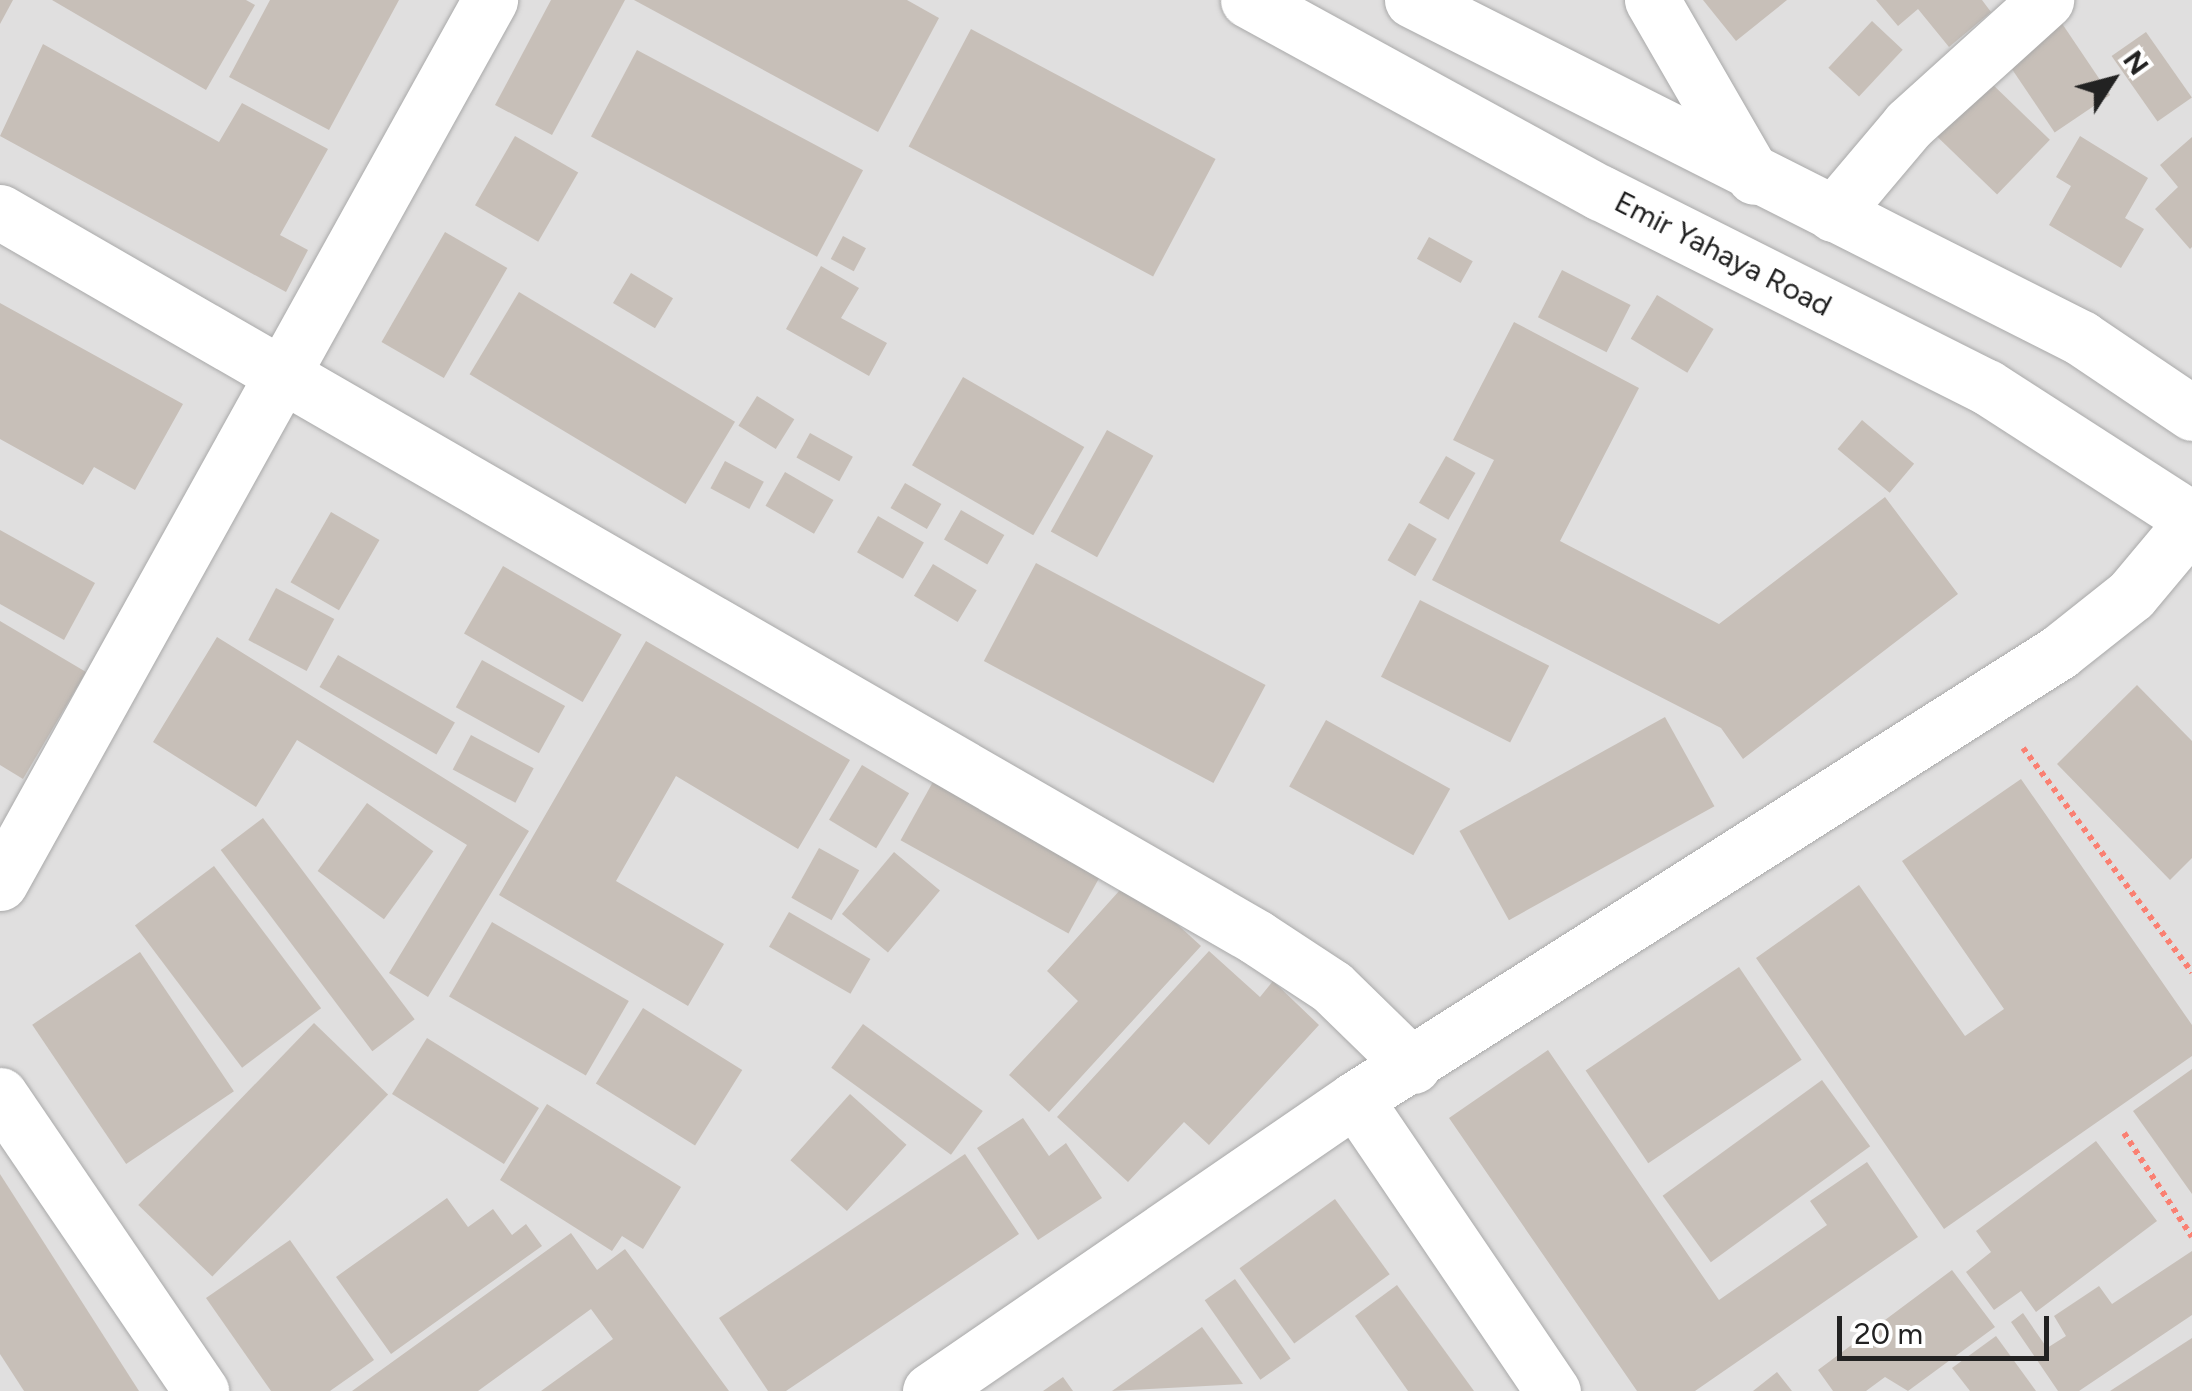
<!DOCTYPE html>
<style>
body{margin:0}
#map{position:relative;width:2192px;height:1391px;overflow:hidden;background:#f2efe9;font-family:Figtree,sans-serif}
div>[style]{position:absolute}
.residential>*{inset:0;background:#e0dfdf;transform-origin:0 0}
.building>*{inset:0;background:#c7bfb8;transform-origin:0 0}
.path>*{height:6px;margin-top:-3px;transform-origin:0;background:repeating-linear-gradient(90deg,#fa8072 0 5px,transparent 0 10px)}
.roads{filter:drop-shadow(0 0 2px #a9a9a9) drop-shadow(0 0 2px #a9a9a9)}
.minor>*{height:55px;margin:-27.5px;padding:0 27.5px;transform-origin:27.5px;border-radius:27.5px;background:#fff}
span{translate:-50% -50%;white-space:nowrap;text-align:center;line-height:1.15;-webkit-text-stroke:8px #fff;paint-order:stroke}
.street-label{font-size:30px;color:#222}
.north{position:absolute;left:2062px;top:30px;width:100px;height:100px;-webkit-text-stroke:8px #fff;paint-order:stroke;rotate:54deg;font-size:28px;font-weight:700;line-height:40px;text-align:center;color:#222}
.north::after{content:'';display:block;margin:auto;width:35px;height:45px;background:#222;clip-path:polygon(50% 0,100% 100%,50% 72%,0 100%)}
.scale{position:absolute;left:1837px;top:1316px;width:212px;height:45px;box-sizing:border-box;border:5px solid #222;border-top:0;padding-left:12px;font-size:30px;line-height:35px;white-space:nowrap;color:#222;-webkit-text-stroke:8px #fff;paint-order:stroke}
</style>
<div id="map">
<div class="residential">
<i style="left:0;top:0;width:2192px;height:1391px"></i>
</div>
<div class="building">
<i style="clip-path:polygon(0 0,13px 0,0 24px)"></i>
<i style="clip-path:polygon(52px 0,246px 0,255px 5px,206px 90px)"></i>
<i style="clip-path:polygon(270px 0,399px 0,329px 130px,229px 77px)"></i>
<i style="clip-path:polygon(551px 0,625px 0,552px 135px,495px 105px)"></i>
<i style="clip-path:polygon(634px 0,907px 0,939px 18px,878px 132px)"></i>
<i style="clip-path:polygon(1703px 0,1787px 0,1736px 41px)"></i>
<i style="clip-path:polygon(1876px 0,1982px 0,1991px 12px,1949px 47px,1918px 9px,1898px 26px)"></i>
<i style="left:1872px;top:21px;width:42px;height:64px;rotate:43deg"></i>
<i style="left:2061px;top:22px;width:88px;height:67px;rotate:56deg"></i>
<i style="left:971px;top:29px;width:277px;height:133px;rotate:28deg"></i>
<i style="left:2146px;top:32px;width:80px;height:42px;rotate:55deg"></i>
<i style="clip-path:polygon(43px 44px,219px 142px,242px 103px,328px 149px,280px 235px,308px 250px,286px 292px,0 136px)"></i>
<i style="left:637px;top:50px;width:256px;height:98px;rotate:28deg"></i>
<i style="left:1988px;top:80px;width:86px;height:76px;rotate:44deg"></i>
<i style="left:515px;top:136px;width:73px;height:80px;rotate:30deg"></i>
<i style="clip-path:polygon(2080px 136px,2148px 178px,2125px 218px,2144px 229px,2121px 268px,2049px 225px,2071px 186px,2056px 177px)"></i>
<i style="clip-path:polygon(2192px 137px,2192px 247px,2190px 249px,2155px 209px,2178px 187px,2160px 165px)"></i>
<i style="left:445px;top:232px;width:72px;height:127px;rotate:30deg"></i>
<i style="left:843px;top:236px;width:26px;height:26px;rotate:28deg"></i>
<i style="left:1429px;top:237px;width:50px;height:25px;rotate:29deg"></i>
<i style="clip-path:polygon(821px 266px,859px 288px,841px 318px,887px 343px,869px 376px,786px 329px)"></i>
<i style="left:1562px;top:270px;width:77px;height:53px;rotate:27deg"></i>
<i style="left:631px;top:273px;width:49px;height:35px;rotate:31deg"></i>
<i style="left:519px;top:292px;width:252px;height:96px;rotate:31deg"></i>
<i style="left:1657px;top:295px;width:66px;height:51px;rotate:31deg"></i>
<i style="clip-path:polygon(0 303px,183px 404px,135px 490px,94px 467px,83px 485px,0 439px)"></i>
<i style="clip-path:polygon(1514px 322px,1639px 388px,1560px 541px,1719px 624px,1885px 497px,1958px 594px,1743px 759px,1721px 728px,1432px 580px,1494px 460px,1453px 440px)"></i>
<i style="left:963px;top:377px;width:140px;height:102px;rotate:30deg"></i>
<i style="left:757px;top:396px;width:44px;height:35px;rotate:32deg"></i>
<i style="left:1862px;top:420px;width:68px;height:38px;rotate:40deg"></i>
<i style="left:1107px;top:430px;width:53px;height:116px;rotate:29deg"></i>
<i style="left:810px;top:433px;width:49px;height:28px;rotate:29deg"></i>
<i style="left:1446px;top:456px;width:34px;height:54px;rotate:30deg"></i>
<i style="left:725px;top:461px;width:44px;height:31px;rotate:28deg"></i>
<i style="left:785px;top:472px;width:56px;height:39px;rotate:30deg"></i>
<i style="left:905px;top:483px;width:42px;height:29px;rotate:30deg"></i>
<i style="left:961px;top:510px;width:50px;height:34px;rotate:30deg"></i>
<i style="left:331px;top:512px;width:56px;height:81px;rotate:30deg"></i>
<i style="left:878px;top:516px;width:53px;height:42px;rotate:30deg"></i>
<i style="left:1409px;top:523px;width:32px;height:43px;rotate:30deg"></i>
<i style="clip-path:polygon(0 530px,95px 583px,64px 640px,0 604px)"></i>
<i style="left:1036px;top:563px;width:260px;height:111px;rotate:28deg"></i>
<i style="left:933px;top:564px;width:51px;height:37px;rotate:31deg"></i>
<i style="left:503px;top:566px;width:137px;height:78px;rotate:30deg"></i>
<i style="left:276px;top:588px;width:66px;height:59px;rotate:28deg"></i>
<i style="left:1420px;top:600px;width:145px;height:86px;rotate:27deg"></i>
<i style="clip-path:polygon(0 621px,86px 672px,23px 779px,0 765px)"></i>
<i style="clip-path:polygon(217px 637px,529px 831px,428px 997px,389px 973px,467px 845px,297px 740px,256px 807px,153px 742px)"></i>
<i style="clip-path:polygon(646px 641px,850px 760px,798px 849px,676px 776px,616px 881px,724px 944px,688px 1006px,499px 895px)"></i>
<i style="left:338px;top:655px;width:135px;height:37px;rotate:30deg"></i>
<i style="left:482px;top:660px;width:95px;height:54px;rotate:29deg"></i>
<i style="clip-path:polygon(2137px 685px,2192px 741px,2192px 858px,2170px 880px,2057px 764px)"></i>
<i style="left:1665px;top:717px;width:102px;height:235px;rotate:61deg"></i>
<i style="left:1326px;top:720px;width:142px;height:76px;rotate:29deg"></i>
<i style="left:471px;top:735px;width:71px;height:39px;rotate:28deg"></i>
<i style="left:862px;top:765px;width:55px;height:64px;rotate:31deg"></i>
<i style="clip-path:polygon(2021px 779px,2192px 1025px,2192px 1056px,1944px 1229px,1756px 958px,1859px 885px,1965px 1036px,2004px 1009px,1902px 861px)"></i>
<i style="left:934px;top:780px;width:192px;height:69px;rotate:29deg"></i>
<i style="left:367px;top:803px;width:82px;height:84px;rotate:36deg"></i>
<i style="left:263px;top:818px;width:252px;height:53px;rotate:53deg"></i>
<i style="left:819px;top:848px;width:46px;height:57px;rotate:29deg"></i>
<i style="left:894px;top:852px;width:60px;height:81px;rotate:40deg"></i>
<i style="left:214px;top:866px;width:178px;height:99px;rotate:53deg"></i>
<i style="clip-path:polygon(1129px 880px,1201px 946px,1049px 1112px,1009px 1075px,1078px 1001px,1047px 971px)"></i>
<i style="left:789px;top:912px;width:94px;height:40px;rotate:30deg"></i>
<i style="left:492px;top:922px;width:158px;height:86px;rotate:30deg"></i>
<i style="clip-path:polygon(1209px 951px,1260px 997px,1273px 981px,1319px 1025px,1209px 1145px,1184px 1122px,1128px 1182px,1057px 1117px)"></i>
<i style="left:140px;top:952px;width:168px;height:130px;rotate:56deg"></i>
<i style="left:1739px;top:967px;width:112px;height:185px;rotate:56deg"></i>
<i style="left:643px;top:1008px;width:117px;height:89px;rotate:32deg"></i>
<i style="left:314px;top:1023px;width:103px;height:253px;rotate:44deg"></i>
<i style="left:863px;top:1024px;width:148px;height:54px;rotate:36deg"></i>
<i style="left:427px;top:1038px;width:132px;height:66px;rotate:32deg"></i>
<i style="clip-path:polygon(1548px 1050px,1719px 1300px,1827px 1225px,1810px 1201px,1867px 1162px,1918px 1237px,1695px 1391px,1637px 1391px,1449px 1118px)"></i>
<i style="clip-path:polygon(2192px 1069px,2192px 1194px,2133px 1111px)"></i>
<i style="left:1822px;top:1080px;width:82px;height:197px;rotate:54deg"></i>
<i style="left:850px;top:1094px;width:76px;height:89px;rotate:42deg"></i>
<i style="clip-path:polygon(547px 1104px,681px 1187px,643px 1249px,622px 1236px,612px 1251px,500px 1180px)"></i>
<i style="clip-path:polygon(1023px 1118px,1049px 1156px,1066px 1143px,1102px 1198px,1038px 1240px,977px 1148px)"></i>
<i style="clip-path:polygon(2096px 1141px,2157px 1221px,2036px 1312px,2021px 1291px,1994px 1310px,1966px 1272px,1991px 1252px,1976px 1231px)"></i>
<i style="clip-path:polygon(965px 1154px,1019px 1234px,786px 1391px,768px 1391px,719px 1318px)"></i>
<i style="clip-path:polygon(0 1174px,139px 1391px,24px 1391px,0 1354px)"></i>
<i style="clip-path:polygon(447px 1198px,468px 1227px,493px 1209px,512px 1235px,526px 1224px,542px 1246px,391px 1354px,336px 1277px)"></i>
<i style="left:1335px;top:1199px;width:93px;height:118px;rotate:54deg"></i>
<i style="clip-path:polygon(571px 1233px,597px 1270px,625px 1249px,729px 1391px,541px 1391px,613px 1339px,591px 1309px,478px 1391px,352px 1391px)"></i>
<i style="clip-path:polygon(290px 1240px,374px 1360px,330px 1391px,271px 1391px,206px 1298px)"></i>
<i style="clip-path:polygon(2192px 1251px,2192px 1315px,2079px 1391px,2058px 1391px,2011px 1322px,2023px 1313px,2047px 1348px,2066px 1336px,2054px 1316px,2099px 1286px,2112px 1304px)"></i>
<i style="clip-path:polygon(1952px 1270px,1995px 1327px,1908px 1391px,1885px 1377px,1866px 1391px,1833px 1391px,1818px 1370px)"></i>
<i style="left:1235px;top:1279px;width:97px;height:37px;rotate:55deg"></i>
<i style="clip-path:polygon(1397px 1285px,1474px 1391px,1408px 1391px,1355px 1316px)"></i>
<i style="clip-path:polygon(1202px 1327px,1243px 1384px,1112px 1391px)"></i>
<i style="clip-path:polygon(1996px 1336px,2036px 1391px,1970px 1391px,1952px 1368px)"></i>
<i style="clip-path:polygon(2192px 1338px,2192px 1391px,2110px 1391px)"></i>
<i style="clip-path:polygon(1777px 1372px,1792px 1391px,1753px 1391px)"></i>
<i style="clip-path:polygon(1063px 1377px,1073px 1391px,1043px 1391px)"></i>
</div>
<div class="path">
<i style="left:2023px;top:748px;width:281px;rotate:53deg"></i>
<i style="left:2124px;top:1133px;width:124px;rotate:56.8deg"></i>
</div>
<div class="roads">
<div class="minor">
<i style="left:1248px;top:0;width:402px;rotate:28.7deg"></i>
<i style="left:1601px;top:193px;width:432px;rotate:26.7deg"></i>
<i style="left:1987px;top:387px;width:244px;rotate:32.8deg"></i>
<i style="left:1412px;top:0;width:750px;rotate:26.8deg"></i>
<i style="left:2081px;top:338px;width:134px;rotate:34deg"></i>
<i style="left:1652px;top:0;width:204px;rotate:60deg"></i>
<i style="left:0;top:212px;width:1450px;rotate:29.99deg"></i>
<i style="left:1256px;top:937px;width:91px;rotate:33.3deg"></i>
<i style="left:1332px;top:987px;width:113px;rotate:44.3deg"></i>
<i style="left:1833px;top:214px;width:118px;rotate:-49.8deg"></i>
<i style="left:1909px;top:124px;width:185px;rotate:-42.1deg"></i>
<i style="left:0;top:883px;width:1010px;rotate:-60.97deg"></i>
<i style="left:0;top:1095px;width:358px;rotate:55.8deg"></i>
<i style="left:1355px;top:1099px;width:353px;rotate:55.9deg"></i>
<i style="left:930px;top:1391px;width:516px;rotate:-34.49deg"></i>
<i style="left:1355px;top:1099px;width:834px;rotate:-32.41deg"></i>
<i style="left:2059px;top:652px;width:92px;rotate:-38.4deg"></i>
<i style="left:2131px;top:595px;width:95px;rotate:-50.1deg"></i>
</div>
</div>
<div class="street-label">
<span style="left:1723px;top:254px;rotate:27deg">Emir Yahaya Road</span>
</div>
<div class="north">N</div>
<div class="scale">20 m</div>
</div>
